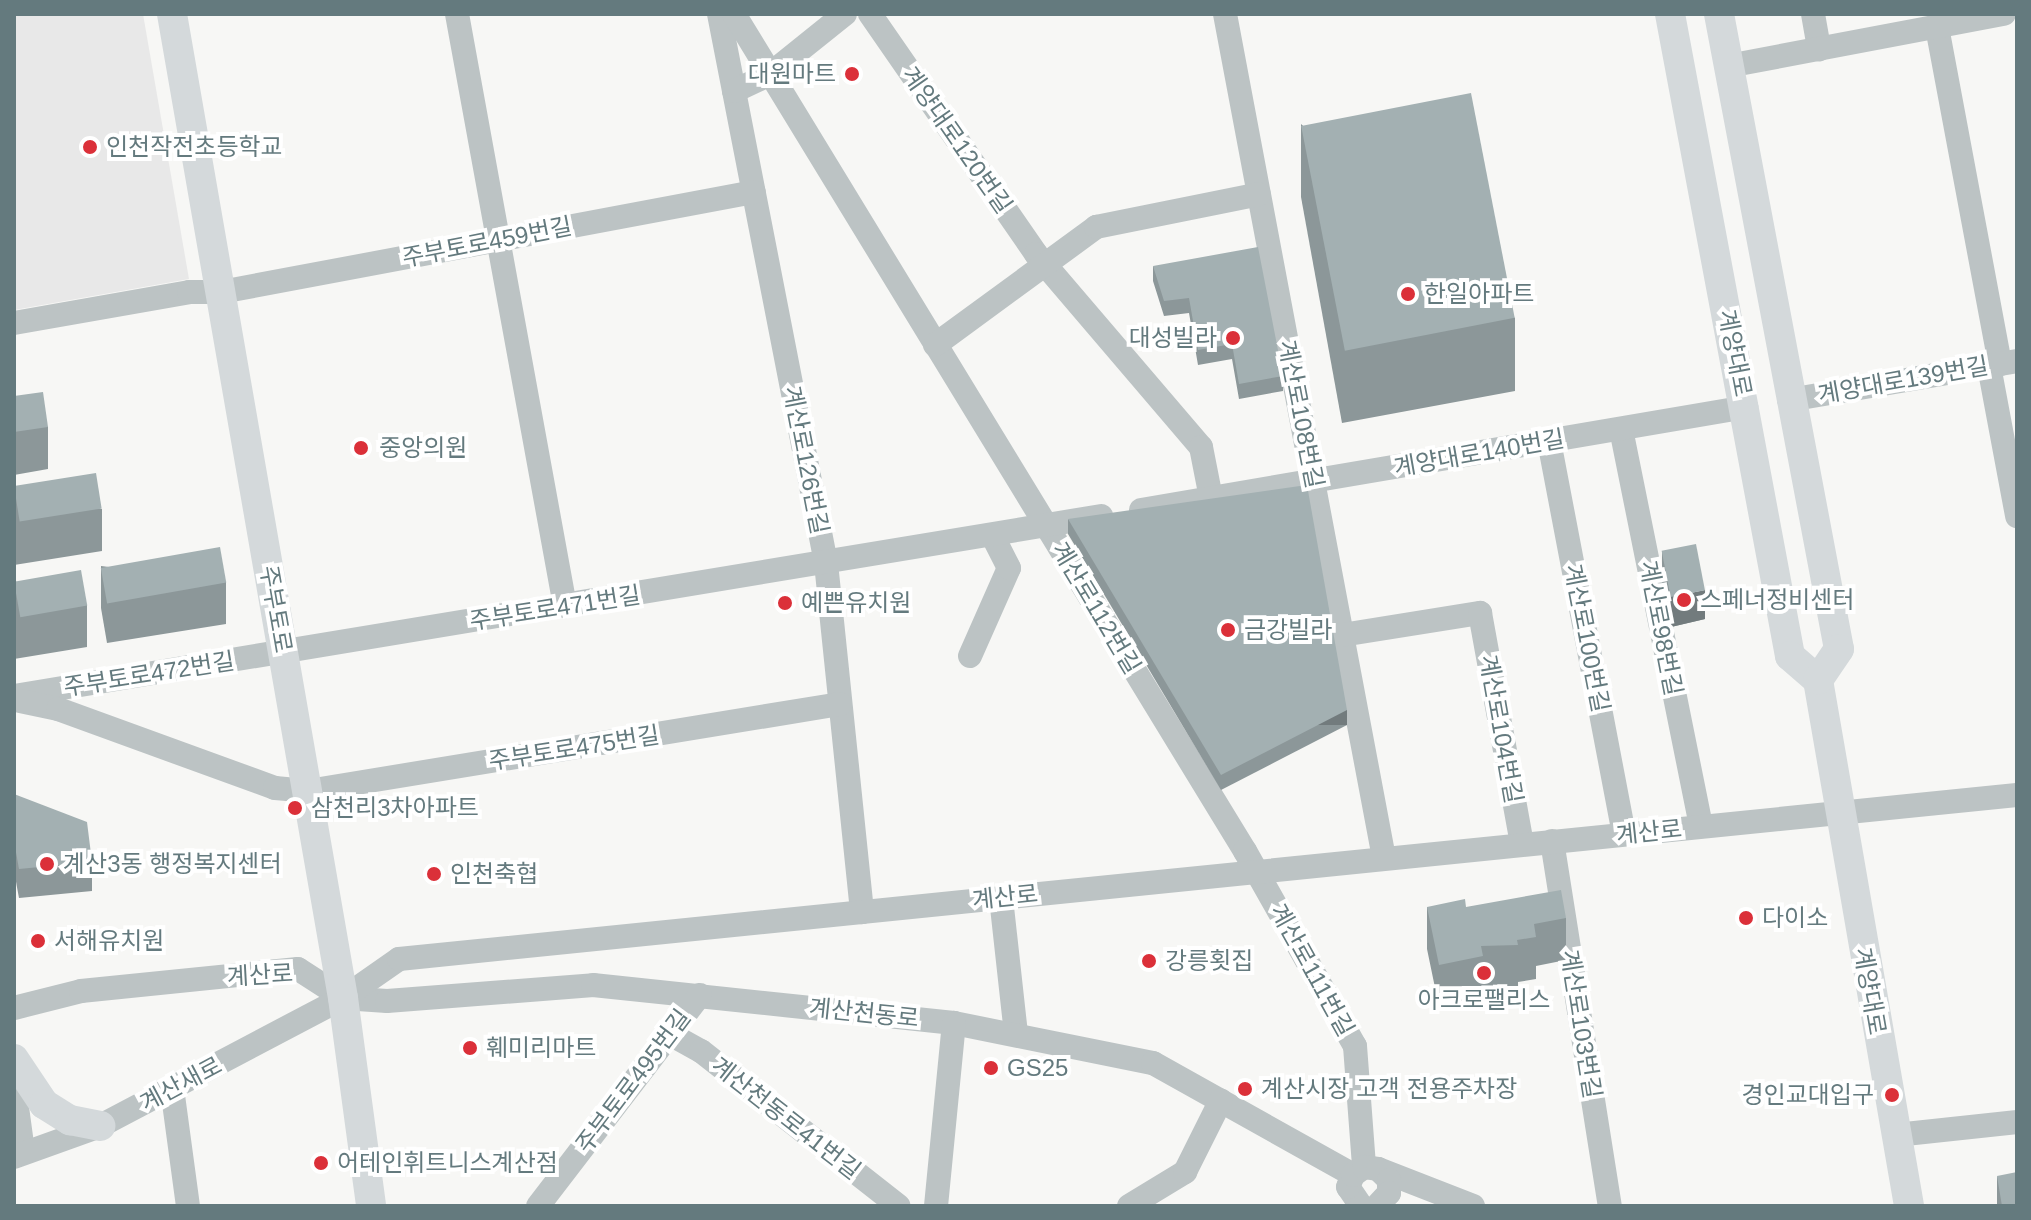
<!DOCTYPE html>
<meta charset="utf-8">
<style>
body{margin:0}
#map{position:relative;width:2031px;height:1220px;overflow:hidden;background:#f7f7f5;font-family:Arial,"Noto Sans KR",sans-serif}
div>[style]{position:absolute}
.built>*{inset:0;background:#e8e8e8}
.minor>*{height:24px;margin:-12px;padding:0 12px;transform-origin:12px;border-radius:12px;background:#bcc3c4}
.major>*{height:30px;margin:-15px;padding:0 15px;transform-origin:15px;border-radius:15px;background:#d4d9db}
.wall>*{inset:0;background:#8c9799}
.shaded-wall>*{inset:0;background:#727b7d;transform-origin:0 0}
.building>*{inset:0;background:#a3b0b2;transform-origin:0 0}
.dots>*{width:22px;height:22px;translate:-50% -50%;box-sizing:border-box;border:4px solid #fff;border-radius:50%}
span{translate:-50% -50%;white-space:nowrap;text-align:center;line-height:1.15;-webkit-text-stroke:8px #fff;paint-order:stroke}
.poi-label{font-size:24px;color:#647a7e}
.right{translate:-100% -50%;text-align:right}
.left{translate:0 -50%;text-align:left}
.street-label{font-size:24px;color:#647a7e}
.frame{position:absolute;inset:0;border:16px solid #647a7e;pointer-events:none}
</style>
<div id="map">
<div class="built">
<i style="clip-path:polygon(14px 14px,143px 14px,189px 279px,14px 310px)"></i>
</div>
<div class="minor">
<i style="left:457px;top:14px;width:602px;rotate:79.66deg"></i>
<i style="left:719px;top:14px;width:559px;rotate:78.97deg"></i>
<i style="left:826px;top:563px;width:351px;rotate:84.1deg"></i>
<i style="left:734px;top:14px;width:981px;rotate:58.6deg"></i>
<i style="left:1245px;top:851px;width:224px;rotate:60.6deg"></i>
<i style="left:1355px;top:1046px;width:121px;rotate:85.7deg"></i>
<i style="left:870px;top:14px;width:292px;rotate:55.3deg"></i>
<i style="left:1036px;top:254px;width:254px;rotate:49.5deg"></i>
<i style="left:1201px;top:447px;width:52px;rotate:78.9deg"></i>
<i style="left:1225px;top:14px;width:859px;rotate:79.33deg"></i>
<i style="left:1813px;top:14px;width:36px;rotate:80deg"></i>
<i style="left:1937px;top:27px;width:343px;rotate:79.4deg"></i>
<i style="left:1728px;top:66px;width:281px;rotate:-10.7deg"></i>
<i style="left:734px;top:91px;width:40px;rotate:-25deg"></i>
<i style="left:770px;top:74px;width:96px;rotate:-38.7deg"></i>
<i style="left:14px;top:323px;width:178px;rotate:-10deg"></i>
<i style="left:189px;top:292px;width:32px"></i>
<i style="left:221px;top:292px;width:542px;rotate:-10.63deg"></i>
<i style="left:935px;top:345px;width:200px;rotate:-36.2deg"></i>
<i style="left:1096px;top:227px;width:166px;rotate:-11.4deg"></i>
<i style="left:1989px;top:366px;width:153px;rotate:79.4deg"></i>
<i style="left:1789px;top:400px;width:231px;rotate:-9.7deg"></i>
<i style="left:1621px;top:429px;width:405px;rotate:78.6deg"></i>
<i style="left:1549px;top:441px;width:400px;rotate:79.2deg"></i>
<i style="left:1141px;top:510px;width:614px;rotate:-9.66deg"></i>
<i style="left:1342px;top:635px;width:140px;rotate:-9.1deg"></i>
<i style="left:1480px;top:613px;width:235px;rotate:79.7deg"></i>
<i style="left:970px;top:656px;width:96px;rotate:-66.1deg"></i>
<i style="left:1009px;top:568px;width:37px;rotate:-117deg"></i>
<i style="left:14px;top:696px;width:1102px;rotate:-9.4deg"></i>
<i style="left:20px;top:701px;width:39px;rotate:12deg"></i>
<i style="left:58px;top:709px;width:231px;rotate:20deg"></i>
<i style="left:275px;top:788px;width:33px;rotate:5deg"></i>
<i style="left:308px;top:791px;width:539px;rotate:-9.29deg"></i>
<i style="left:1552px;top:841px;width:370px;rotate:81deg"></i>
<i style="left:1001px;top:898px;width:137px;rotate:83.7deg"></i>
<i style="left:14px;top:1008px;width:69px;rotate:-14.2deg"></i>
<i style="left:81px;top:991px;width:218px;rotate:-5.8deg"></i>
<i style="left:298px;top:969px;width:54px;rotate:32.8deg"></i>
<i style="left:343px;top:998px;width:44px;rotate:3.9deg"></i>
<i style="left:387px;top:1001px;width:207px;rotate:-4.4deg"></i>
<i style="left:593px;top:985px;width:363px;rotate:6deg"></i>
<i style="left:954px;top:1023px;width:203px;rotate:11.4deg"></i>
<i style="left:1153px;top:1063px;width:229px;rotate:29.2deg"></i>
<i style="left:670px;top:1034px;width:35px;rotate:29deg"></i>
<i style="left:701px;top:1051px;width:251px;rotate:38.1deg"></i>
<i style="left:14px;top:1085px;width:68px;rotate:82.3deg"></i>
<i style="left:172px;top:1088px;width:119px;rotate:82.3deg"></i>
<i style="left:1896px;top:1135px;width:122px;rotate:-6.1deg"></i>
<i style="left:14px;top:1157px;width:91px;rotate:-19.8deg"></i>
<i style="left:100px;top:1126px;width:275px;rotate:-27.8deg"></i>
<i style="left:343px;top:998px;width:68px;rotate:-34.9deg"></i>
<i style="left:399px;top:959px;width:1626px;rotate:-5.79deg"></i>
<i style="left:1378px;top:1169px;width:102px;rotate:21.3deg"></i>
<i style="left:538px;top:1206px;width:266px;rotate:-52.5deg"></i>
<i style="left:936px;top:1206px;width:184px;rotate:-84.4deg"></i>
<i style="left:1129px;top:1206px;width:66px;rotate:-31.3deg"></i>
<i style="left:1185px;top:1172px;width:80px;rotate:-63.4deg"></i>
<i style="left:1361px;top:1206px;width:23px;rotate:-124deg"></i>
<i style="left:1348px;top:1187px;width:13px;rotate:-67deg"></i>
<i style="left:1353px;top:1175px;width:14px;rotate:-36deg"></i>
<i style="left:1364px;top:1167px;width:14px;rotate:8deg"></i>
<i style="left:1378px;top:1169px;width:16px;rotate:45deg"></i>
<i style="left:1389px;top:1180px;width:13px;rotate:90deg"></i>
<i style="left:1389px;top:1193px;width:18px;rotate:133deg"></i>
</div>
<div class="major">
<i style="left:172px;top:14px;width:999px;rotate:80.14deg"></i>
<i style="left:343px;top:998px;width:210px;rotate:82.3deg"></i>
<i style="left:1670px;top:14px;width:653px;rotate:79.41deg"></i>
<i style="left:1790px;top:656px;width:37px;rotate:41deg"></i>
<i style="left:1818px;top:680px;width:534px;rotate:80.18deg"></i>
<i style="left:1719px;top:14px;width:646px;rotate:79.3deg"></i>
<i style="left:1839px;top:649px;width:37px;rotate:124deg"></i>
<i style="left:14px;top:1059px;width:54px;rotate:56.3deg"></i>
<i style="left:44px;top:1104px;width:31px;rotate:32deg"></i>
<i style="left:70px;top:1120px;width:31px;rotate:11deg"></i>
</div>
<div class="wall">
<i style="clip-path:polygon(1301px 124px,1515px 318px,1515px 391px,1342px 423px,1301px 197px)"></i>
<i style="clip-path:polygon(1153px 266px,1283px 376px,1283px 391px,1239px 399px,1232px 359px,1198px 365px,1189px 313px,1164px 316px,1153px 281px)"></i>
<i style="clip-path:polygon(14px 396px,48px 427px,48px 469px,14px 475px)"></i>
<i style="clip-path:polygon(14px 486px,102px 509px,102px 551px,14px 565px)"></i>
<i style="clip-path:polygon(1068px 519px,1347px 725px,1221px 790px,1068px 534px)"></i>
<i style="clip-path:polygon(1662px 551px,1705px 619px,1671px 627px,1662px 580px)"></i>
<i style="clip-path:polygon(101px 566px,226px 582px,226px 624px,107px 643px,101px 608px)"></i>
<i style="clip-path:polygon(14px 581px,87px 605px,87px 647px,14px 659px)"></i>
<i style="clip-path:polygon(14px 794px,92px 862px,92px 891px,19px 898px,14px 871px)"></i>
<i style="clip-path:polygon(1427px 907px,1466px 907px,1566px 918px,1566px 960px,1536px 966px,1536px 979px,1518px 982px,1518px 987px,1483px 988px,1483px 998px,1439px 1007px,1427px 949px)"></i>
<i style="clip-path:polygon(1997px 1176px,2017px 1206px,1997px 1206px)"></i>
</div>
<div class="shaded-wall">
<i style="clip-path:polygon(1705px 590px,1705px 619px,1671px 627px,1671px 597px)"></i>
<i style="left:1347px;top:710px;width:15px;height:142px;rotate:90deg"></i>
</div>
<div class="building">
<i style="left:1471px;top:93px;width:229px;height:173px;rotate:79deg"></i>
<i style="clip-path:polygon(1258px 247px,1283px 376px,1239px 384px,1232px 344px,1198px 350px,1189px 298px,1164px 301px,1153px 266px)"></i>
<i style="clip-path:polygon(43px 392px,48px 427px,14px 432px,14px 396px)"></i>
<i style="left:96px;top:473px;width:36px;height:83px;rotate:81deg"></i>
<i style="clip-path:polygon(1307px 485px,1347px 710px,1221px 775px,1068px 519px)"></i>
<i style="left:1696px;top:544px;width:47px;height:35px;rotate:79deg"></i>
<i style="left:220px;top:547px;width:36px;height:121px;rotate:80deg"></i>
<i style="left:81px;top:570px;width:36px;height:68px;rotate:80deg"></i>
<i style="clip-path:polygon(14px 794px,87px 822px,92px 862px,19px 869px,14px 841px)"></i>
<i style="clip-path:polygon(1561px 890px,1566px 918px,1534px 924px,1536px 937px,1517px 940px,1518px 945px,1481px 946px,1483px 956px,1439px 965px,1427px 907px,1465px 899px,1466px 907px)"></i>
<i style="clip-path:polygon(2017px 1172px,2017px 1206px,2002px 1206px,1997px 1176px)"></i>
</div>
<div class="dots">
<i style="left:852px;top:74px;background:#db3039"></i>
<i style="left:90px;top:147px;background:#db3039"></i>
<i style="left:1408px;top:294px;background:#db3039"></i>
<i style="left:1233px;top:338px;background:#db3039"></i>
<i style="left:361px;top:448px;background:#db3039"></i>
<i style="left:1684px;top:600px;background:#db3039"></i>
<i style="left:785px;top:603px;background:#db3039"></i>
<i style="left:1228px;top:630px;background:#db3039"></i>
<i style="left:295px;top:808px;background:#db3039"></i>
<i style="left:47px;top:864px;background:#db3039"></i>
<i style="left:434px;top:874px;background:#db3039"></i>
<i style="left:1746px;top:918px;background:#db3039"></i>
<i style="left:38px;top:941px;background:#db3039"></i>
<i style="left:1149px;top:961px;background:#db3039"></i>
<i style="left:1484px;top:973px;background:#db3039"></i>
<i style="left:470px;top:1048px;background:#db3039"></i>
<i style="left:991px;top:1068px;background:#db3039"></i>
<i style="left:1245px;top:1089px;background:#db3039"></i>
<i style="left:1892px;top:1095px;background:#db3039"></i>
<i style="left:321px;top:1163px;background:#db3039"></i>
</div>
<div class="poi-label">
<span class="right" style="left:836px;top:74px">대원마트</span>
<span class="left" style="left:106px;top:147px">인천작전초등학교</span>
<span class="left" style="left:1424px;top:294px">한일아파트</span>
<span class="right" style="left:1217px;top:338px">대성빌라</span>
<span class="left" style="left:379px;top:448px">중앙의원</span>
<span class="left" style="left:1700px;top:600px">스페너정비센터</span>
<span class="left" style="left:801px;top:603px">예쁜유치원</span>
<span class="left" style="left:1244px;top:630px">금강빌라</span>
<span class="left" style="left:311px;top:808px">삼천리3차아파트</span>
<span class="left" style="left:63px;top:864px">계산3동 행정복지센터</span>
<span class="left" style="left:450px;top:874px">인천축협</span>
<span class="left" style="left:1762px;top:918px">다이소</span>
<span class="left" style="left:54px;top:941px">서해유치원</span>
<span class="left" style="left:1165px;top:961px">강릉횟집</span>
<span style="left:1484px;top:1000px">아크로팰리스</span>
<span class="left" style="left:486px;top:1048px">훼미리마트</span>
<span class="left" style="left:1007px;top:1068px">GS25</span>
<span class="left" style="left:1261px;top:1089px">계산시장 고객 전용주차장</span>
<span class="right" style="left:1874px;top:1095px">경인교대입구</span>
<span class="left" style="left:337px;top:1163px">어테인휘트니스계산점</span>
</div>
<div class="street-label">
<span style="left:957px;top:140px;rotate:55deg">계양대로120번길</span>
<span style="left:487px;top:242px;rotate:-11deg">주부토로459번길</span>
<span style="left:1735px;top:353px;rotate:79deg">계양대로</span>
<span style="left:1903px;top:380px;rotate:-10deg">계양대로139번길</span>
<span style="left:1301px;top:414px;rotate:79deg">계산로108번길</span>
<span style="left:1479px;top:453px;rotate:-10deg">계양대로140번길</span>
<span style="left:806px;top:460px;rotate:79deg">계산로126번길</span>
<span style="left:555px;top:608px;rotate:-9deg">주부토로471번길</span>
<span style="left:1096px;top:608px;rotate:59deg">계산로112번길</span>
<span style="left:276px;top:609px;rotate:80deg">주부토로</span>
<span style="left:1661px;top:628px;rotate:79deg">계산로98번길</span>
<span style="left:1587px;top:638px;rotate:79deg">계산로100번길</span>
<span style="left:149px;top:674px;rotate:-9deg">주부토로472번길</span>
<span style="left:1501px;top:729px;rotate:80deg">계산로104번길</span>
<span style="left:574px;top:748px;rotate:-9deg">주부토로475번길</span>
<span style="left:1649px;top:832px;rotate:-6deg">계산로</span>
<span style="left:1005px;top:897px;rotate:-6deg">계산로</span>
<span style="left:1312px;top:970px;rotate:61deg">계산로111번길</span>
<span style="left:260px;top:975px;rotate:-3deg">계산로</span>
<span style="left:1870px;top:991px;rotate:80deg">계양대로</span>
<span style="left:864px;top:1013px;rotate:6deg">계산천동로</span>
<span style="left:1581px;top:1024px;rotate:81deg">계산로103번길</span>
<span style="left:633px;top:1081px;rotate:-53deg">주부토로495번길</span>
<span style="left:181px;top:1084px;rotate:-28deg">계산새로</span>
<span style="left:786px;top:1118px;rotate:38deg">계산천동로41번길</span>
</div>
<div class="frame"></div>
</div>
